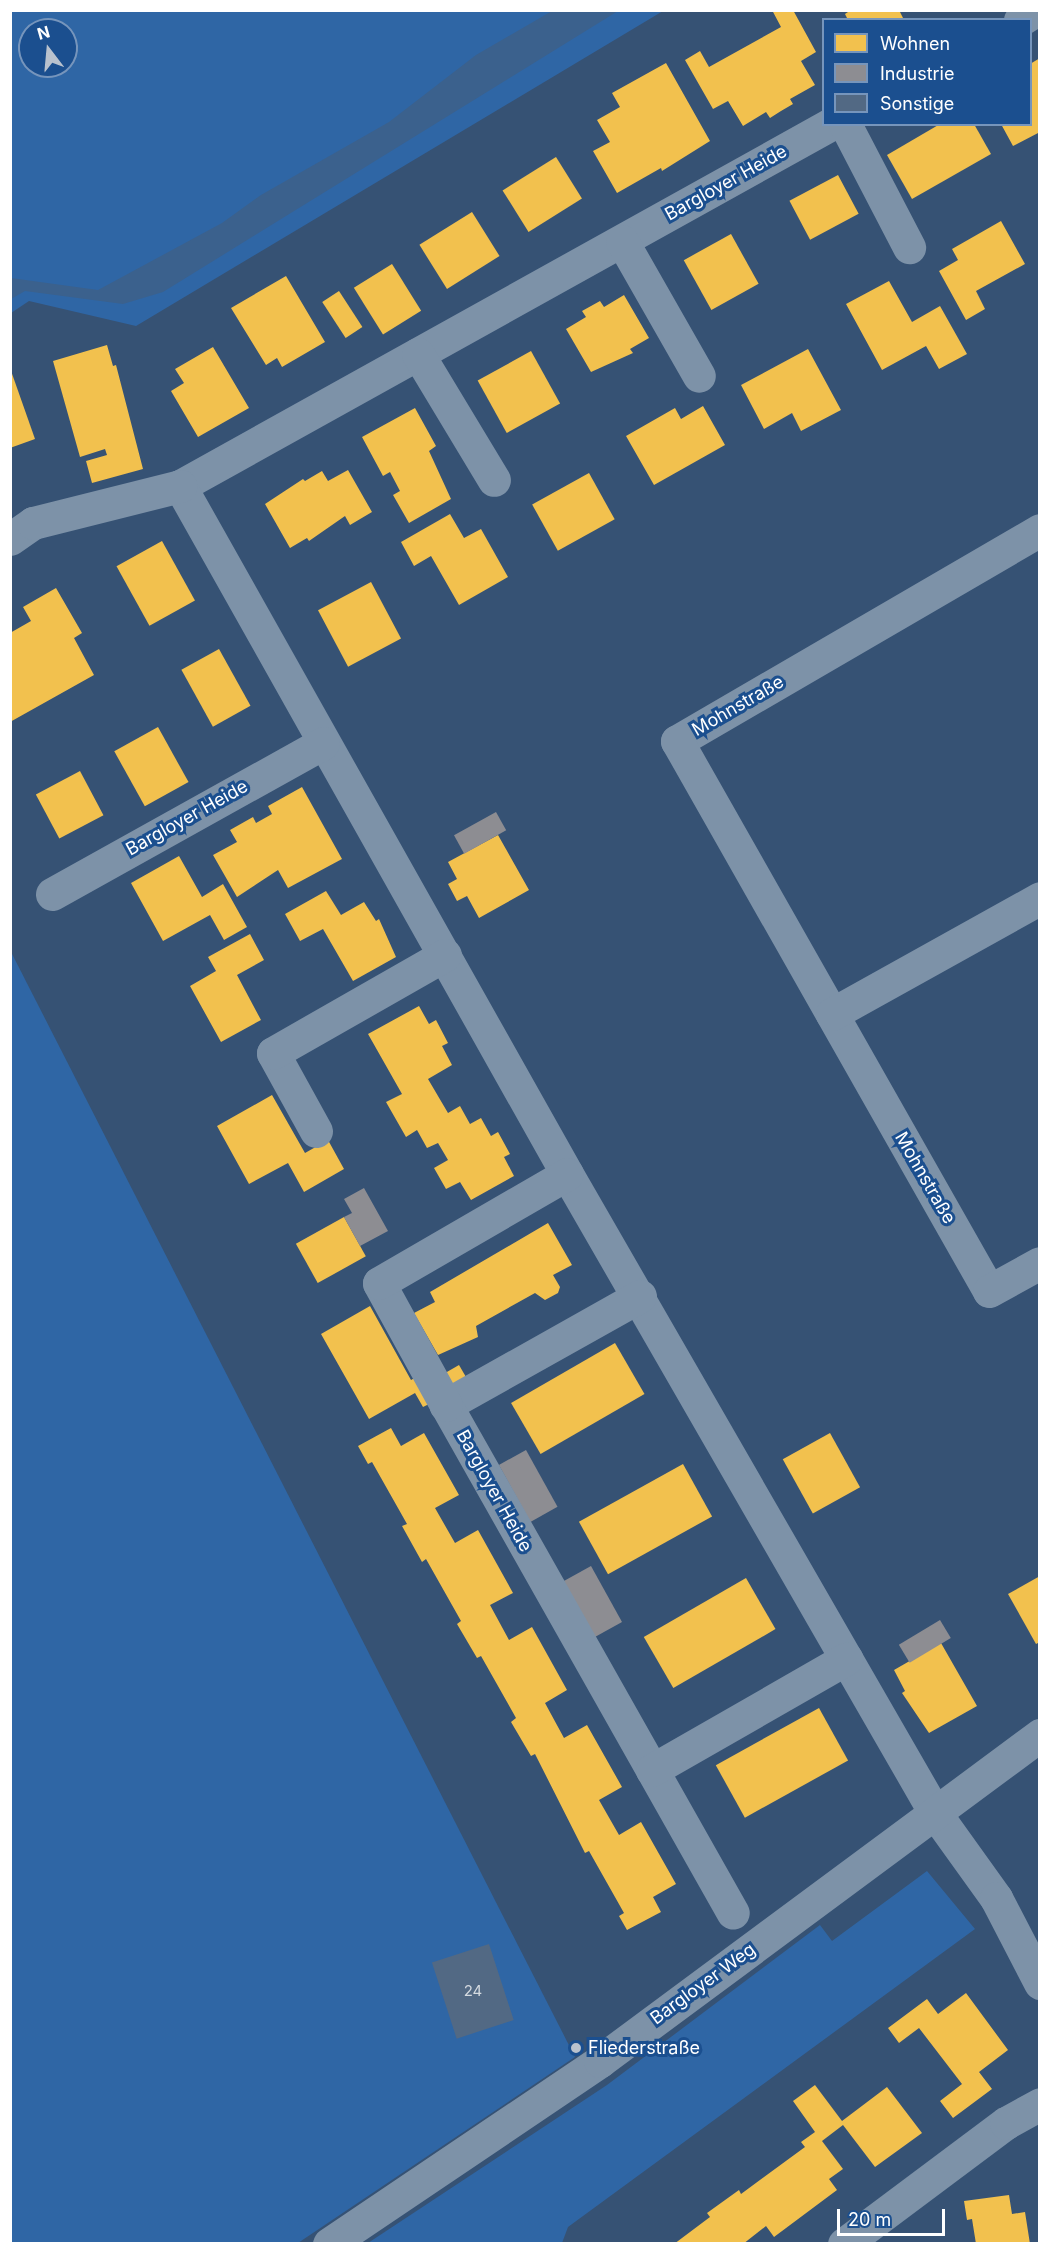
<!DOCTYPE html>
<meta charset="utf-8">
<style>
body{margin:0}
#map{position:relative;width:1050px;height:2254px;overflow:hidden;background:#365274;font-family:Inter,sans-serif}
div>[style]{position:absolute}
.green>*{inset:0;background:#2f66a5}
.water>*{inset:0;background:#3b618d}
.homes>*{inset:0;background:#f2c14e;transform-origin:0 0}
.industry>*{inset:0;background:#8d8d92;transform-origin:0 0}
.building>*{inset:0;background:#526984;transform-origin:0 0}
.minor>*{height:33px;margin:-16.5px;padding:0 16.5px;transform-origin:16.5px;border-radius:16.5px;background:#7d92a8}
.dots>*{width:16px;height:16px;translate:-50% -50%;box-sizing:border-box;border:3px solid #1b4f8f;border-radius:50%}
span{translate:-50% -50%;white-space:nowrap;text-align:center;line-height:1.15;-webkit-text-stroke:6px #1b4f8f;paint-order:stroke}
.number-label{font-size:15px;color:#d4dae0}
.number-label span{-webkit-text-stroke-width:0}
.street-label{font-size:18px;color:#fff}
.poi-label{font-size:18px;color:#fff}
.left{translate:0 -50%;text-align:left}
.frame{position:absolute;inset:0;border:12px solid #fff;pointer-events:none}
.legend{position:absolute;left:822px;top:18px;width:210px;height:108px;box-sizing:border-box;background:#1b4f8f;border:2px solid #7695bc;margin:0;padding:8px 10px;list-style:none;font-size:18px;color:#fff}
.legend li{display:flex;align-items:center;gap:12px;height:30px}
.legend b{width:30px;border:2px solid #7695bc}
.north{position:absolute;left:18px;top:18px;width:60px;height:60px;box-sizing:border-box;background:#1b4f8f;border:2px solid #7695bc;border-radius:50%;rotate:344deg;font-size:16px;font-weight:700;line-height:24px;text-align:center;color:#fff}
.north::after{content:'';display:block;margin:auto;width:21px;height:27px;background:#b9c2ce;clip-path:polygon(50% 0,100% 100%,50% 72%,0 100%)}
.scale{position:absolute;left:837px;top:2209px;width:108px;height:27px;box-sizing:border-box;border:3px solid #fff;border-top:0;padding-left:8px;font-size:18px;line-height:21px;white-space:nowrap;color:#fff;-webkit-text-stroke:4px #1b4f8f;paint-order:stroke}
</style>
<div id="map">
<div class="green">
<i style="clip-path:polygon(evenodd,10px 11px,663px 11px,136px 326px,29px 301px,11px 313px,10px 11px,30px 30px,66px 30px,66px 66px,30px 66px,30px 30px)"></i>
<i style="clip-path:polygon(10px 950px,575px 2057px,298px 2243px,11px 2243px)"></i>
<i style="clip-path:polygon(927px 1871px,975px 1929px,568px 2227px,562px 2243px,368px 2243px,607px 2085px,820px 1925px,832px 1941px)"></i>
</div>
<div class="water">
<i style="clip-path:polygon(552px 11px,618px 11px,163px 292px,123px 304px,25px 291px,11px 299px,11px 278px,98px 290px,222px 223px,261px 195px,389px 122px,476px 55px)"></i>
</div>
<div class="homes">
<i style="clip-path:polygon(772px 10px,793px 10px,816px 52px,801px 61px,815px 85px,790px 99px,793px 104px,781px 111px,770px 118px,766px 112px,743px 126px,728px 101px,713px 109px,685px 60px,700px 51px,709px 67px,781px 27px)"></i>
<i style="clip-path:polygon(851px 10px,899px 10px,904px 20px,848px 20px,845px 14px)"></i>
<i style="clip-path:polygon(1040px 58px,1040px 132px,1013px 146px,1001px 124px,1030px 124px,1030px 64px)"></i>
<i style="clip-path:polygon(666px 63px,710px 141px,662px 171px,661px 168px,617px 193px,593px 151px,610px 142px,597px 120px,620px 107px,612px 93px)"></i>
<i style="clip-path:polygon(940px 124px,974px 124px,991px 154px,912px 199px,887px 155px)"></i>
<i style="left:556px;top:157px;width:49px;height:63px;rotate:58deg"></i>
<i style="left:838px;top:175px;width:44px;height:55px;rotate:62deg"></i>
<i style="left:472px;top:212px;width:52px;height:62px;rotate:58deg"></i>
<i style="clip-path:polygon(1001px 221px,1025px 264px,976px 291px,985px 309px,966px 320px,939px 271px,958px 260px,952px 249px)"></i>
<i style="left:731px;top:234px;width:57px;height:54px;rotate:61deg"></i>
<i style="left:392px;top:264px;width:55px;height:45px;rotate:58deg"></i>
<i style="clip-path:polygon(286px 276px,325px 342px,282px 367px,277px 358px,266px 365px,231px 308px)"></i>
<i style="clip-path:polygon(889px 281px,912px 322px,940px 306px,967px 354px,939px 369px,926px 346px,882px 370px,846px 304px)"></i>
<i style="left:339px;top:291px;width:43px;height:20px;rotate:57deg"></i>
<i style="clip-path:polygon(624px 295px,649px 338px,630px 349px,633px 353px,591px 372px,566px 329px,586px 317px,582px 311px,600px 301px,604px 307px)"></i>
<i style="clip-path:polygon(107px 345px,113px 366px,116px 365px,143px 469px,92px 483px,86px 461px,107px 455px,105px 449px,80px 457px,53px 361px)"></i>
<i style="clip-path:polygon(213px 347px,249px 408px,198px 437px,171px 391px,184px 383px,175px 369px)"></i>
<i style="clip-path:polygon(808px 349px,841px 410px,801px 431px,792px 413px,764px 429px,741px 385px)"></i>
<i style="left:531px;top:351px;width:60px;height:61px;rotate:61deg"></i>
<i style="clip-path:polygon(10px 368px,35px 439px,10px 448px)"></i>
<i style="clip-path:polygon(703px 406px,725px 445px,654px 485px,626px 436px,675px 408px,681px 419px)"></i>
<i style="clip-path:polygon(415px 408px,436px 446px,429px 451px,451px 499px,409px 523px,393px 495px,400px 491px,390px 472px,383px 476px,362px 437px)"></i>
<i style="clip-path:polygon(348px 470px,372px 512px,350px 525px,345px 516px,309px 541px,307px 538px,290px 548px,265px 504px,303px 479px,305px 481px,322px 471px,328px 481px)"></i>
<i style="left:589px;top:473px;width:53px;height:65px;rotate:61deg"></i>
<i style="clip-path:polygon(450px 514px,464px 538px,481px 529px,508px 577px,459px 605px,431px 556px,414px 566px,401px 542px)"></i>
<i style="left:162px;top:541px;width:68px;height:52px;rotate:61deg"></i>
<i style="left:371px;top:582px;width:64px;height:60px;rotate:62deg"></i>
<i style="clip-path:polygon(56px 588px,82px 633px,74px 638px,94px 675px,10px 722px,10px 633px,31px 621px,23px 607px)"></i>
<i style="left:219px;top:649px;width:65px;height:43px;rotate:61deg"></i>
<i style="left:158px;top:727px;width:63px;height:50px;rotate:61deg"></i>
<i style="left:80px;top:771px;width:50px;height:50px;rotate:62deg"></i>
<i style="clip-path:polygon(302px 787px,342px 859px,288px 888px,278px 870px,237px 897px,213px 855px,237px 842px,230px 830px,253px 817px,256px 823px,272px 814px,268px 806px)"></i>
<i style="clip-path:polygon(498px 835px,529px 890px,479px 918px,467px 896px,457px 901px,448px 884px,457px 879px,448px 862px)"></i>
<i style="clip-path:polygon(179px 856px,202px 897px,223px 884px,247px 927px,224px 940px,210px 915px,163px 941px,131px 883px)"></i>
<i style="clip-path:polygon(326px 891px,341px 915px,364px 902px,376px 921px,379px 919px,396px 957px,353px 981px,323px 929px,300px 941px,285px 914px)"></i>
<i style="clip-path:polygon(250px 934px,264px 960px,237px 975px,261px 1020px,221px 1042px,190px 986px,216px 971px,208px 957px)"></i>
<i style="clip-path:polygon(419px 1006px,429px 1024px,436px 1020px,448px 1043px,442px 1046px,452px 1065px,428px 1079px,448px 1113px,460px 1106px,470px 1124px,481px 1118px,491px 1136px,498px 1132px,510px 1154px,504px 1157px,514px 1176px,471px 1200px,460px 1182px,446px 1189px,434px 1168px,448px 1160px,438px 1143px,427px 1148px,417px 1130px,406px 1137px,386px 1102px,402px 1094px,368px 1034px)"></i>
<i style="clip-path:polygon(272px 1095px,305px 1153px,328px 1140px,344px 1169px,304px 1192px,288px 1163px,249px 1184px,217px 1126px)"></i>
<i style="left:344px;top:1217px;width:45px;height:55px;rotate:61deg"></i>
<i style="clip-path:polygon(548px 1223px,572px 1265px,553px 1275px,560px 1287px,558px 1293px,545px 1300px,535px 1293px,476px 1326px,478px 1337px,438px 1355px,414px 1313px,435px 1302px,430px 1292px)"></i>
<i style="clip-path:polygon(370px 1306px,411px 1380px,422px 1374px,437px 1400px,423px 1407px,415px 1393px,369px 1419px,321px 1334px)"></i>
<i style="left:615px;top:1343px;width:59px;height:120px;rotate:60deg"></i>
<i style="left:459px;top:1365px;width:16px;height:17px;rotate:60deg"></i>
<i style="clip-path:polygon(391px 1428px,401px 1446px,424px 1433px,459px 1495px,435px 1508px,455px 1543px,478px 1530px,513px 1593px,490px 1605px,509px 1640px,532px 1627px,567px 1690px,545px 1703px,564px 1738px,587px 1725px,622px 1787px,599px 1800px,619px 1835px,641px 1822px,676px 1884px,653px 1897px,661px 1912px,627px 1930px,619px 1916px,624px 1913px,589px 1851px,585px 1853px,535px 1754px,531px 1756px,511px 1722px,516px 1718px,481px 1656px,477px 1658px,457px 1624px,461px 1621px,426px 1559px,422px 1562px,402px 1526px,407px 1524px,372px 1462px,368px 1464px,358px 1446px)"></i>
<i style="left:830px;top:1433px;width:62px;height:54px;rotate:61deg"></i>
<i style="left:683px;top:1464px;width:60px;height:119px;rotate:61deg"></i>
<i style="clip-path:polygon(1040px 1576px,1040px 1642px,1036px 1644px,1008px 1594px)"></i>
<i style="left:746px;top:1578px;width:59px;height:118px;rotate:60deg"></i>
<i style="clip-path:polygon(941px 1643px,977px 1706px,929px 1733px,902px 1693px,905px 1691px,894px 1670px)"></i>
<i style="left:819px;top:1708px;width:60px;height:118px;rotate:61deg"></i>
<i style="clip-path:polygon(966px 1993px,1008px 2050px,979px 2072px,992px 2089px,953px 2118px,940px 2101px,962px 2084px,919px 2028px,899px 2043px,888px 2028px,927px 1999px,938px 2014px)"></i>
<i style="clip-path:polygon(815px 2085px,842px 2121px,887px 2087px,922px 2133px,875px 2167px,843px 2125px,822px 2141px,843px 2169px,829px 2179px,837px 2190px,774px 2237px,766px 2226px,743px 2244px,674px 2244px,710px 2217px,707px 2213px,739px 2190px,741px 2194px,805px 2147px,801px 2142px,815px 2132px,793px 2101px)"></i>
<i style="clip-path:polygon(1009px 2195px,1012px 2214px,1025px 2212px,1030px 2244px,976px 2244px,972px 2219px,967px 2220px,964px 2201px)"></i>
</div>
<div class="industry">
<i style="left:496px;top:812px;width:21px;height:48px;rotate:61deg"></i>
<i style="clip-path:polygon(364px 1188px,388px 1231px,360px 1246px,344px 1217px,352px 1213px,344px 1199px)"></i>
<i style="left:526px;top:1450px;width:65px;height:31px;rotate:61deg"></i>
<i style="left:591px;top:1566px;width:64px;height:32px;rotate:61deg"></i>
<i style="left:940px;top:1620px;width:21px;height:48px;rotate:59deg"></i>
</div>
<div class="building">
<i style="left:489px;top:1944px;width:80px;height:60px;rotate:72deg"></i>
</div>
<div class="minor">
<i style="left:1020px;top:20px;width:19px;rotate:-32deg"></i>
<i style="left:831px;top:124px;width:745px;rotate:150.92deg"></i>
<i style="left:180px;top:486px;width:789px;rotate:60.64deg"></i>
<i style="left:567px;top:1174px;width:737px;rotate:60.06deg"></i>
<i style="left:935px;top:1813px;width:105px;rotate:54.3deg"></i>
<i style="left:996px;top:1898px;width:96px;rotate:62.6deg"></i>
<i style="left:845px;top:124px;width:139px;rotate:62.5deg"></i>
<i style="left:622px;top:241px;width:155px;rotate:60.3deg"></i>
<i style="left:418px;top:354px;width:147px;rotate:58.9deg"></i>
<i style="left:1040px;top:530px;width:420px;rotate:149.8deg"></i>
<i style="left:677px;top:741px;width:632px;rotate:60.43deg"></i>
<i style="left:989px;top:1291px;width:58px;rotate:-28.8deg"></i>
<i style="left:10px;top:539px;width:28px;rotate:-35deg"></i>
<i style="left:33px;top:523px;width:152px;rotate:-14.1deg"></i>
<i style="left:52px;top:894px;width:310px;rotate:-29.1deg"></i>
<i style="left:832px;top:1014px;width:238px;rotate:-29.1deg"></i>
<i style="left:316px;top:1131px;width:89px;rotate:-118.9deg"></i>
<i style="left:273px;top:1053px;width:198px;rotate:-29.7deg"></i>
<i style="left:640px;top:1296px;width:223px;rotate:150.7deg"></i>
<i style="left:446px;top:1405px;width:583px;rotate:60.54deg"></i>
<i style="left:446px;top:1405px;width:139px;rotate:-118.8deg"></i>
<i style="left:379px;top:1283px;width:217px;rotate:-30.1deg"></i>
<i style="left:652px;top:1770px;width:224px;rotate:-29.8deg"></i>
<i style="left:329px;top:2244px;width:327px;rotate:-34deg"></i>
<i style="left:600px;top:2061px;width:548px;rotate:-36.54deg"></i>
<i style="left:844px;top:2244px;width:202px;rotate:-36.8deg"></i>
<i style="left:1006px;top:2123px;width:39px;rotate:-29deg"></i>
</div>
<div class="dots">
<i style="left:576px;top:2048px;background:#b9c2ce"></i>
</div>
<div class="number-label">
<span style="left:473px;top:1991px">24</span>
</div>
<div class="street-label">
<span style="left:726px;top:183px;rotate:-29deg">Bargloyer Heide</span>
<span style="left:738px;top:706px;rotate:-30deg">Mohnstraße</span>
<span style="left:187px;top:818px;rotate:-29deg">Bargloyer Heide</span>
<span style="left:925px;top:1178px;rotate:60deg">Mohnstraße</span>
<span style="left:494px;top:1491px;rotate:61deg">Bargloyer Heide</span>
<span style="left:703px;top:1984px;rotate:-36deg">Bargloyer Weg</span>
</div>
<div class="poi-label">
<span class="left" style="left:588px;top:2048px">Fliederstraße</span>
</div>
<div class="frame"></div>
<ul class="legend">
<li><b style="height:16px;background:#f2c14e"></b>Wohnen</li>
<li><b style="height:16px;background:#8d8d92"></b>Industrie</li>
<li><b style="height:16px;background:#526984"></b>Sonstige</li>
</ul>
<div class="north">N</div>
<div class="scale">20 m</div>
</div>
